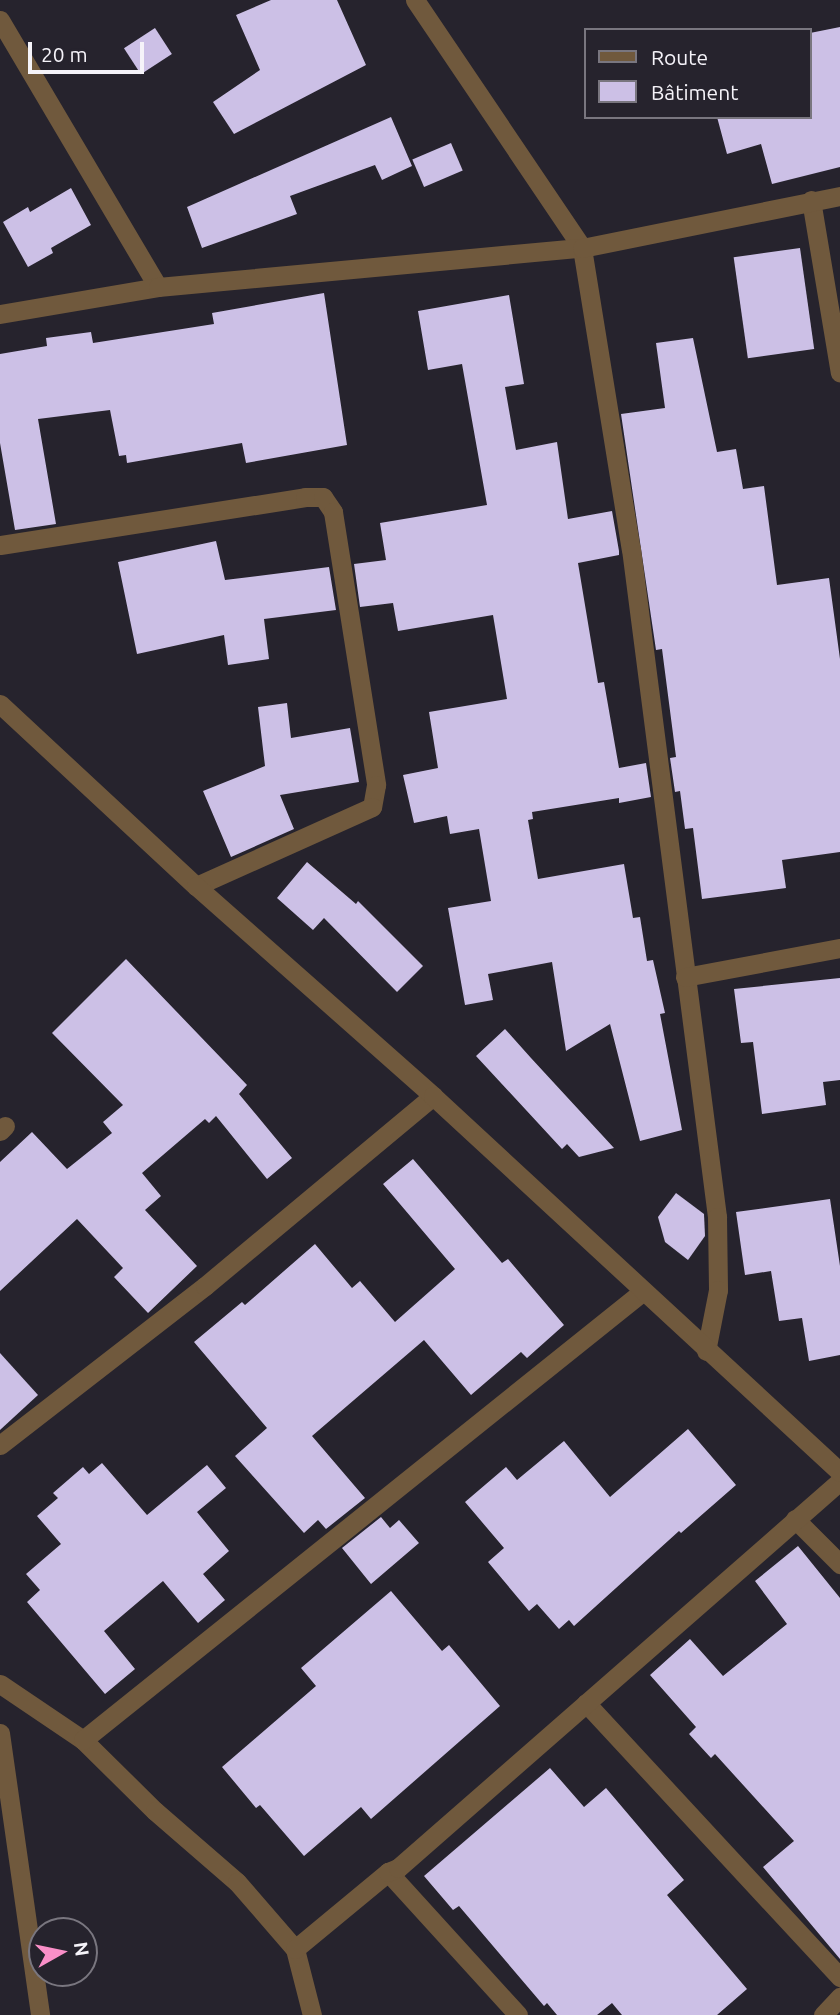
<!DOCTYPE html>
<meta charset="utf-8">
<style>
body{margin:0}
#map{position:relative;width:840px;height:2015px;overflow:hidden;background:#26232d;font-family:Ubuntu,sans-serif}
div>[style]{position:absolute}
.building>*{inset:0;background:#ccc0e6;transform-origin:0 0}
.minor>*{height:19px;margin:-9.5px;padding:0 9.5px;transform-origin:9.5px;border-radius:9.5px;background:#70593d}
.tertiary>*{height:19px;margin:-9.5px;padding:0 9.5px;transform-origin:9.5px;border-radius:9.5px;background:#70593d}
span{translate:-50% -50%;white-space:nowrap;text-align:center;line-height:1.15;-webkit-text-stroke:7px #26232d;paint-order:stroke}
.legend{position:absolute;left:584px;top:28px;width:228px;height:91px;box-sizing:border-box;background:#26232d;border:2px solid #79767f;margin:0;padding:9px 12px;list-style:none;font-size:21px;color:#f5f3f9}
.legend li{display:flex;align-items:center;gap:14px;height:35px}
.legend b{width:35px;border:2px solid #79767f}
.north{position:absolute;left:28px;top:1917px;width:70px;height:70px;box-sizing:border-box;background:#26232d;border:2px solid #79767f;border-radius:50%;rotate:81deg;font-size:19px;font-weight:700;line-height:28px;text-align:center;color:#f5f3f9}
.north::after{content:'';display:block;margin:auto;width:24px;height:32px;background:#fa8fc8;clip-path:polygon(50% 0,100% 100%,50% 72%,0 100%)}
.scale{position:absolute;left:28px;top:42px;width:116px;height:32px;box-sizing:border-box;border:4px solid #f5f3f9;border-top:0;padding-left:9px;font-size:21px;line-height:24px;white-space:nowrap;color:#f5f3f9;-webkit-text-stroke:5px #26232d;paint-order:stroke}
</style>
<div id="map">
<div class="building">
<i style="clip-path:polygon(271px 0,337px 0,366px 65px,234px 134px,213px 102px,260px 70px,236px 15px)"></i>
<i style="clip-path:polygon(840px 27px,840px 167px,772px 184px,761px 144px,727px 154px,717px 117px,810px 117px,810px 33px)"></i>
<i style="left:155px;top:28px;width:31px;height:37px;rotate:57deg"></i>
<i style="clip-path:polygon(391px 117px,412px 166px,382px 180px,375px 165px,290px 196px,297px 214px,202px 248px,187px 207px)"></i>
<i style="left:451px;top:143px;width:30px;height:42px;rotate:67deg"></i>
<i style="clip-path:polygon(71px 188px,91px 225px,51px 248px,53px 253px,28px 267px,3px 222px,28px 207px,30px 212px)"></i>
<i style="left:800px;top:248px;width:102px;height:67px;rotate:82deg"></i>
<i style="clip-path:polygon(324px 293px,347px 445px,246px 463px,242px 443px,127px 463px,126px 455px,119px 456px,110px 410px,38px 419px,56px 524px,15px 530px,0 443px,0 354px,47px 346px,46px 338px,91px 332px,93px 343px,214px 324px,212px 313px)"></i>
<i style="clip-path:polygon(509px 295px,524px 384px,505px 387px,516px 450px,557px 442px,568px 519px,612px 511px,619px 551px,619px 555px,578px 563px,598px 683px,604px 682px,619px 768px,646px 763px,651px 797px,619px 803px,619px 798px,532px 812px,533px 819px,528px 820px,538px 879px,624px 864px,633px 918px,640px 917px,647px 961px,653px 960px,665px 1013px,660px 1014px,682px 1130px,640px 1141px,610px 1024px,566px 1051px,552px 962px,488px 974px,493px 1000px,465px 1005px,448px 908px,491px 901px,479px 829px,450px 834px,447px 816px,414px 823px,403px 775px,438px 768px,429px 712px,507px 699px,493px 615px,398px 631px,393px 603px,360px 607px,354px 564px,386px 560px,380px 523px,487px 505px,462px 364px,428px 370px,418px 311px)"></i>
<i style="clip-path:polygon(693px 338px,717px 452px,736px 449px,743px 489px,764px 486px,777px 585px,829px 578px,840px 659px,840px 852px,782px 860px,786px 888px,702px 899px,693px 828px,685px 829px,680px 791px,675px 792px,670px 758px,676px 757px,662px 649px,656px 650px,621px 414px,665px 408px,656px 343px)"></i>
<i style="clip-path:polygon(216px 541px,225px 580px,329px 567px,336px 610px,264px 619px,269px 659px,228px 665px,224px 635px,137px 654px,118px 562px)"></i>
<i style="clip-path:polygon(287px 703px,291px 738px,350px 728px,359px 782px,280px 795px,294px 829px,231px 857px,203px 791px,265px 766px,258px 707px)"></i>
<i style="clip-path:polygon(307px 862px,356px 904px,358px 901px,423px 966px,397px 992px,324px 918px,313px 930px,277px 898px)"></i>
<i style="clip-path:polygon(126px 959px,247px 1085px,239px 1094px,292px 1158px,267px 1179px,216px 1116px,209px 1123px,205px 1119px,142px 1173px,161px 1196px,145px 1210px,197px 1266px,148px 1313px,114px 1277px,123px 1268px,77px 1219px,0 1291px,0 1162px,32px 1132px,67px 1169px,112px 1133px,103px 1122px,123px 1105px,52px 1033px)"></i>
<i style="clip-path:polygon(840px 978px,840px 1080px,823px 1082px,826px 1105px,762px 1114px,753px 1042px,741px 1043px,734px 989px)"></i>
<i style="clip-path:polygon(505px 1029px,531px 1058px,614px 1148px,579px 1157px,567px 1144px,562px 1149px,476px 1056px)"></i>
<i style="clip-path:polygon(413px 1159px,502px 1263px,508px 1259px,564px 1325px,527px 1358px,521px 1352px,471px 1395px,424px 1340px,312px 1436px,365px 1498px,326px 1529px,318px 1520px,304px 1533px,235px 1456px,267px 1428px,194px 1342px,242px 1302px,245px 1305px,315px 1244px,352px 1288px,360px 1281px,395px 1322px,455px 1269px,383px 1184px)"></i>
<i style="clip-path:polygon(676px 1193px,704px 1214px,705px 1236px,688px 1260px,665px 1242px,658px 1217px)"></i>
<i style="clip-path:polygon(830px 1199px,840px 1266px,840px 1355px,809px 1361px,802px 1318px,779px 1321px,771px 1271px,745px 1275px,736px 1212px)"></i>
<i style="clip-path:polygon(0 1353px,38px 1395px,0 1430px)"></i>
<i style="clip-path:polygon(688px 1429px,736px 1485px,681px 1533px,679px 1531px,574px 1626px,569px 1620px,559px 1629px,537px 1604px,529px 1611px,488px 1562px,504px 1548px,465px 1502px,506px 1467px,517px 1480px,564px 1441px,610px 1497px)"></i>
<i style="clip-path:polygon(102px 1463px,147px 1515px,207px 1465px,226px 1488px,197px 1512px,229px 1551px,203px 1574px,225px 1600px,198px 1623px,163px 1581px,104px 1631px,135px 1669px,105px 1694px,27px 1602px,40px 1590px,26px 1574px,61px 1544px,37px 1516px,58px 1498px,53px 1493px,83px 1467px,89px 1474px)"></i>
<i style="clip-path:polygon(381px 1517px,390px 1528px,399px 1520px,419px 1543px,371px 1584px,342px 1548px)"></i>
<i style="clip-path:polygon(798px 1546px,840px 1598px,840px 1959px,763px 1867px,794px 1841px,715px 1754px,711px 1758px,689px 1734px,696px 1727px,650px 1675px,690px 1639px,723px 1676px,787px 1624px,755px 1581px)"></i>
<i style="clip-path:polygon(391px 1591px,442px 1651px,449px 1645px,500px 1706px,371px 1819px,361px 1807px,304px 1856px,260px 1805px,256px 1808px,222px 1767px,316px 1686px,301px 1668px)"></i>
<i style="clip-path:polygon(550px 1768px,584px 1807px,606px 1788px,684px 1880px,667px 1895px,747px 1989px,717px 2015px,622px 2015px,612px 2003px,597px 2015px,557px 2015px,547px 2003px,544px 2006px,459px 1906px,453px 1910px,424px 1876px)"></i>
</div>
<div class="minor">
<i style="left:415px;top:0;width:299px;rotate:56deg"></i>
<i style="left:582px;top:248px;width:305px;rotate:80.8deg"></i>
<i style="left:631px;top:549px;width:674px;rotate:82.66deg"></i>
<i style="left:717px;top:1217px;width:73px;rotate:89.2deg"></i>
<i style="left:718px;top:1290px;width:62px;rotate:101.1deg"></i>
<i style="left:0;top:20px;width:310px;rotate:59.4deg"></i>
<i style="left:811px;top:200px;width:175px;rotate:80.5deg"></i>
<i style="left:0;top:314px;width:160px;rotate:-9.7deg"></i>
<i style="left:158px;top:287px;width:426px;rotate:-5.3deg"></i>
<i style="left:582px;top:248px;width:263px;rotate:-11.4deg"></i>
<i style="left:0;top:545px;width:309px;rotate:-8.9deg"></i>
<i style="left:305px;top:497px;width:18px"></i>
<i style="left:323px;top:497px;width:18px;rotate:56deg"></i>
<i style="left:333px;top:512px;width:276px;rotate:81deg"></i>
<i style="left:376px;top:785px;width:22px;rotate:100deg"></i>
<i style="left:372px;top:807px;width:193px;rotate:155.8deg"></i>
<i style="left:685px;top:977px;width:158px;rotate:-10.6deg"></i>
<i style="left:0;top:1131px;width:7px;rotate:-45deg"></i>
<i style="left:0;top:1445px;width:259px;rotate:-37.8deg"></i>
<i style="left:205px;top:1286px;width:297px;rotate:-39.8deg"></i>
<i style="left:795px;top:1519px;width:64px;rotate:45deg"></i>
<i style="left:0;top:1684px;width:100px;rotate:34deg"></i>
<i style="left:83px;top:1740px;width:101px;rotate:44.6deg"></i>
<i style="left:155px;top:1811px;width:108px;rotate:40.9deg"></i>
<i style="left:237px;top:1882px;width:89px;rotate:49.1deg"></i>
<i style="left:295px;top:1949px;width:68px;rotate:75.6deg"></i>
<i style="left:586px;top:1703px;width:374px;rotate:47.2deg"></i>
<i style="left:0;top:1733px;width:285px;rotate:81.9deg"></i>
<i style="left:83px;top:1740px;width:716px;rotate:-38.71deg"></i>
<i style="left:388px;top:1872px;width:193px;rotate:47.7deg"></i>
<i style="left:295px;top:1949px;width:121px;rotate:-39.6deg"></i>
<i style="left:388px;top:1872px;width:11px;rotate:-22deg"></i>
<i style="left:398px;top:1868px;width:587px;rotate:-41.2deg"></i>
<i style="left:823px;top:2015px;width:25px;rotate:-47deg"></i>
</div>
<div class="tertiary">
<i style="left:0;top:704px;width:267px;rotate:42.9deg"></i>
<i style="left:196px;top:886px;width:317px;rotate:41.5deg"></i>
<i style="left:433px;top:1096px;width:554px;rotate:42.73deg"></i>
</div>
<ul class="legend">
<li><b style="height:9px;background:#70593d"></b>Route</li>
<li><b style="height:19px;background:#ccc0e6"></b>Bâtiment</li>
</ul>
<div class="north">N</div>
<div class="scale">20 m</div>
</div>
